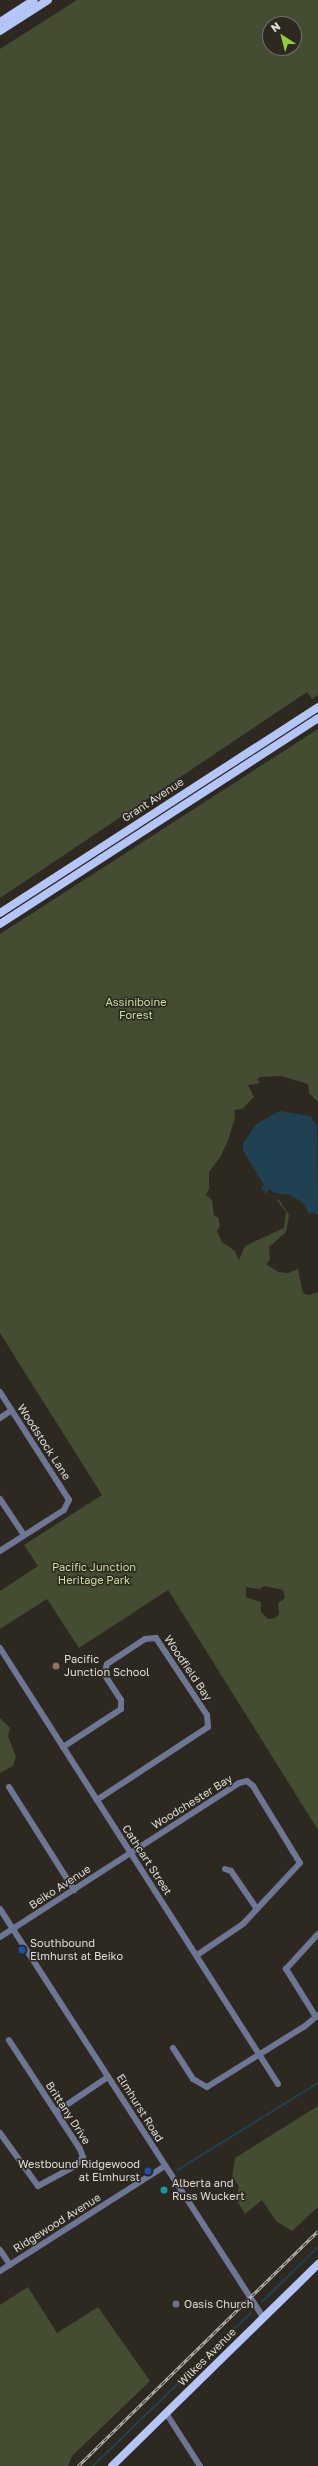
<!DOCTYPE html>
<style>
body{margin:0}
#map{position:relative;width:318px;height:2466px;overflow:hidden;background:#2d2921;font-family:"Golos Text",sans-serif}
div>[style]{position:absolute}
.green>*{inset:0;background:#444c32}
.water>*{inset:0;background:#204151}
.stream>*{height:1.5px;margin:-0.75px;padding:0 0.75px;transform-origin:0.75px;border-radius:0.75px;background:#204151}
.minor>*{height:6px;margin:-3px;padding:0 3px;transform-origin:3px;border-radius:3px;background:#6d7795}
.major>*{height:8px;margin:-4px;padding:0 4px;transform-origin:4px;border-radius:4px;background:#b4c5f8}
.rail>*{height:3px;margin-top:-1.5px;transform-origin:0;background:repeating-linear-gradient(90deg,#2d2921 0 4.5px,#bbb9b2 0 9px);box-sizing:border-box;border-block:1px solid #bbb9b2}
.dots>*{width:11px;height:11px;translate:-50% -50%;box-sizing:border-box;border:2px solid #2d2921;border-radius:50%}
span{translate:-50% -50%;white-space:nowrap;text-align:center;line-height:1.15;-webkit-text-stroke:3px #2d2921;paint-order:stroke}
.street-label{font-size:11px;color:#dddbd5}
.park-label{font-size:11px;color:#ccdfa5}
.poi-label{font-size:11px;color:#dddbd5}
.left{translate:0 -50%;text-align:left}
.right{translate:-100% -50%;text-align:right}
.north{position:absolute;left:262px;top:16px;width:40px;height:40px;box-sizing:border-box;background:#2d2921;border:1px solid #737069;border-radius:50%;rotate:324deg;font-size:11px;font-weight:700;line-height:16px;text-align:center;color:#dddbd5}
.north::after{content:'';display:block;margin:auto;width:14px;height:18px;background:#92cd3f;clip-path:polygon(50% 0,100% 100%,50% 72%,0 100%)}
</style>
<div id="map">
<div class="green">
<i style="clip-path:polygon(evenodd,77px 0,318px 0,318px 695px,312px 699px,307px 692px,0 898px,0 49px,77px 0,270px 24px,294px 24px,294px 48px,270px 48px,270px 24px)"></i>
<i style="clip-path:polygon(evenodd,318px 729px,318px 1102px,309px 1093px,308px 1084px,281px 1076px,260px 1077px,257px 1079px,260px 1083px,248px 1085px,254px 1097px,242px 1109px,234px 1110px,235px 1118px,228px 1140px,221px 1156px,209px 1172px,209px 1189px,206px 1195px,212px 1200px,214px 1216px,218px 1217px,220px 1226px,217px 1231px,222px 1242px,235px 1251px,239px 1260px,245px 1246px,284px 1228px,286px 1212px,276px 1199px,280px 1201px,289px 1215px,286px 1232px,269px 1247px,270px 1260px,266px 1264px,278px 1272px,288px 1273px,298px 1269px,303px 1293px,309px 1295px,318px 1292px,318px 1830px,168px 1590px,79px 1648px,47px 1599px,0 1629px,0 1591px,38px 1566px,24px 1545px,102px 1495px,0 1333px,0 934px,318px 729px,264px 1586px,283px 1590px,285px 1598px,278px 1603px,279px 1614px,275px 1618px,268px 1619px,261px 1612px,261px 1602px,246px 1597px,246px 1587px,260px 1589px,264px 1586px)"></i>
<i style="clip-path:polygon(0 1718px,10px 1728px,8px 1736px,16px 1757px,13px 1766px,0 1773px)"></i>
<i style="clip-path:polygon(318px 2106px,318px 2207px,292px 2231px,276px 2221px,262px 2200px,245px 2214px,236px 2199px,239px 2186px,232px 2177px,235px 2158px)"></i>
<i style="clip-path:polygon(28px 2287px,57px 2333px,98px 2307px,150px 2381px,72px 2456px,68px 2466px,0 2466px,0 2305px)"></i>
</div>
<div class="water">
<i style="clip-path:polygon(280px 1111px,310px 1116px,317px 1125px,318px 1215px,311px 1212px,310px 1215px,302px 1202px,290px 1195px,275px 1193px,270px 1189px,264px 1195px,265px 1191px,261px 1189px,264px 1185px,243px 1150px,243px 1144px,256px 1124px)"></i>
</div>
<div class="stream">
<i style="left:178px;top:2170px;width:165px;rotate:-31.9deg"></i>
<i style="left:262px;top:2302px;width:78px;rotate:-44.5deg"></i>
<i style="left:93px;top:2466px;width:219px;rotate:-44.1deg"></i>
</div>
<div class="minor">
<i style="left:0;top:1392px;width:128px;rotate:57.4deg"></i>
<i style="left:69px;top:1500px;width:11px;rotate:117deg"></i>
<i style="left:64px;top:1510px;width:76px;rotate:147.4deg"></i>
<i style="left:0;top:1418px;width:14px;rotate:-34deg"></i>
<i style="left:0;top:1499px;width:43px;rotate:56.3deg"></i>
<i style="left:0;top:1648px;width:517px;rotate:57.48deg"></i>
<i style="left:63px;top:1747px;width:69px;rotate:-33.2deg"></i>
<i style="left:121px;top:1709px;width:9px;rotate:-90deg"></i>
<i style="left:121px;top:1700px;width:31px;rotate:-123deg"></i>
<i style="left:104px;top:1674px;width:10px;rotate:-73deg"></i>
<i style="left:107px;top:1664px;width:45px;rotate:-33.3deg"></i>
<i style="left:145px;top:1639px;width:11px;rotate:-5deg"></i>
<i style="left:156px;top:1638px;width:92px;rotate:56.5deg"></i>
<i style="left:207px;top:1715px;width:12px;rotate:85deg"></i>
<i style="left:208px;top:1727px;width:133px;rotate:146.7deg"></i>
<i style="left:9px;top:1787px;width:122px;rotate:57.7deg"></i>
<i style="left:225px;top:1869px;width:6px;rotate:18deg"></i>
<i style="left:231px;top:1871px;width:46px;rotate:55.6deg"></i>
<i style="left:0;top:1909px;width:485px;rotate:57.2deg"></i>
<i style="left:0;top:1937px;width:284px;rotate:-32.8deg"></i>
<i style="left:239px;top:1783px;width:8px;rotate:-14deg"></i>
<i style="left:247px;top:1781px;width:8px;rotate:40deg"></i>
<i style="left:253px;top:1786px;width:90px;rotate:58.6deg"></i>
<i style="left:300px;top:1863px;width:83px;rotate:133.1deg"></i>
<i style="left:243px;top:1924px;width:55px;rotate:146deg"></i>
<i style="left:316px;top:2017px;width:57px;rotate:-122deg"></i>
<i style="left:286px;top:1969px;width:47px;rotate:-47.6deg"></i>
<i style="left:173px;top:2048px;width:37px;rotate:57deg"></i>
<i style="left:193px;top:2079px;width:16px;rotate:30deg"></i>
<i style="left:207px;top:2087px;width:115px;rotate:-31.9deg"></i>
<i style="left:305px;top:2026px;width:17px;rotate:-40deg"></i>
<i style="left:56px;top:2112px;width:63px;rotate:-33.9deg"></i>
<i style="left:0;top:2133px;width:65px;rotate:54.4deg"></i>
<i style="left:38px;top:2186px;width:42px;rotate:-28.4deg"></i>
<i style="left:75px;top:2166px;width:12px;rotate:-48deg"></i>
<i style="left:83px;top:2157px;width:9px;rotate:-111deg"></i>
<i style="left:80px;top:2149px;width:130px;rotate:-123.1deg"></i>
<i style="left:0;top:2250px;width:18px;rotate:56deg"></i>
<i style="left:0;top:2271px;width:196px;rotate:-32.5deg"></i>
<i style="left:166px;top:2413px;width:63px;rotate:57.3deg"></i>
</div>
<div class="major">
<i style="left:0;top:22px;width:40px;rotate:-32.9deg"></i>
<i style="left:0;top:31px;width:57px;rotate:-32.9deg"></i>
<i style="left:0;top:913px;width:379px;rotate:-32.9deg"></i>
<i style="left:0;top:924px;width:379px;rotate:-32.9deg"></i>
<i style="left:112px;top:2466px;width:289px;rotate:-44.4deg"></i>
</div>
<div class="rail">
<i style="left:78px;top:2466px;width:336px;rotate:-44.4deg"></i>
</div>
<div class="dots">
<i style="left:56px;top:1666px;background:#8d6e63"></i>
<i style="left:22px;top:1950px;background:#1a4fb4"></i>
<i style="left:148px;top:2171px;background:#1a4fb4"></i>
<i style="left:164px;top:2190px;background:#0f9aa8"></i>
<i style="left:176px;top:2304px;background:#6b7280"></i>
</div>
<div class="street-label">
<span style="left:153px;top:800px;rotate:-33deg">Grant Avenue</span>
<span style="left:44px;top:1442px;rotate:57deg">Woodstock Lane</span>
<span style="left:188px;top:1668px;rotate:56deg">Woodfield Bay</span>
<span style="left:192px;top:1802px;rotate:-32deg">Woodchester Bay</span>
<span style="left:147px;top:1860px;rotate:57deg">Cathcart Street</span>
<span style="left:60px;top:1887px;rotate:-33deg">Beiko Avenue</span>
<span style="left:140px;top:2108px;rotate:58deg">Elmhurst Road</span>
<span style="left:68px;top:2113px;rotate:57deg">Brittany Drive</span>
<span style="left:57px;top:2223px;rotate:-32deg">Ridgewood Avenue</span>
<span style="left:207px;top:2357px;rotate:-45deg">Wilkes Avenue</span>
</div>
<div class="park-label">
<span style="left:136px;top:1009px">Assiniboine<br>Forest</span>
<span style="left:94px;top:1574px">Pacific Junction<br>Heritage Park</span>
</div>
<div class="poi-label">
<span class="left" style="left:64px;top:1666px">Pacific<br>Junction School</span>
<span class="left" style="left:30px;top:1950px">Southbound<br>Elmhurst at Beiko</span>
<span class="right" style="left:140px;top:2171px">Westbound Ridgewood<br>at Elmhurst</span>
<span class="left" style="left:172px;top:2190px">Alberta and<br>Russ Wuckert</span>
<span class="left" style="left:184px;top:2304px">Oasis Church</span>
</div>
<div class="north">N</div>
</div>
